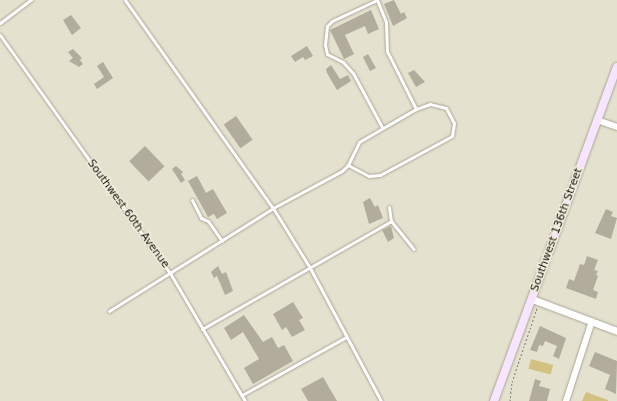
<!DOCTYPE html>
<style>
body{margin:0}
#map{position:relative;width:617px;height:401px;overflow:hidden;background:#e5e1cf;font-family:"DejaVu Sans",sans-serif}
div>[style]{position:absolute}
.green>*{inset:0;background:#d2c181;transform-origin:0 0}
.building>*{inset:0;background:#b1ac9c;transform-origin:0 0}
.path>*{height:1px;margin-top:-0.5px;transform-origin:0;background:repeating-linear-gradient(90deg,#827f72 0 2px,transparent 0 4px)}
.roads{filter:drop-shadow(0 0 1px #aaa595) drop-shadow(0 0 1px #aaa595)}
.service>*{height:3px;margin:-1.5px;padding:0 1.5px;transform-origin:1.5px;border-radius:1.5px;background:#fff}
.minor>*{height:6px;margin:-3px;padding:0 3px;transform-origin:3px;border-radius:3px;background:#fff}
.tertiary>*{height:7px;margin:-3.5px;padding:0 3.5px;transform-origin:3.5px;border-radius:3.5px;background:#fff}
.secondary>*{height:8px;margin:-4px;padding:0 4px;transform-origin:4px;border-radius:4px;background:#f7e4fe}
span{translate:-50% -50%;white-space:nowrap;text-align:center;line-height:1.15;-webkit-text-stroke:3px #f2eedc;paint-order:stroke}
.street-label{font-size:11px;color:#110f09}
</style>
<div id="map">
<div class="green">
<i style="left:531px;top:359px;width:23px;height:10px;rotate:15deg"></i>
<i style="clip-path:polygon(586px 392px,608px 400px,608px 401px,582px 401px)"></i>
</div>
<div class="building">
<i style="clip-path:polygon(394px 0,401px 14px,404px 12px,407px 18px,393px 26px,384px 4px)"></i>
<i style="clip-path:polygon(371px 10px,379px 29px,368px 34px,365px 26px,345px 35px,354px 54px,344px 59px,330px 30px)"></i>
<i style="clip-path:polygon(71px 15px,81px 28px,72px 35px,63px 20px)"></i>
<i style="clip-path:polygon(307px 46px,313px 56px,305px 60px,303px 57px,295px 62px,291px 56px)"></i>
<i style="clip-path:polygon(73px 49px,82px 58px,80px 60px,83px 64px,79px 67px,69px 61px,73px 58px,68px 52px)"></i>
<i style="clip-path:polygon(368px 54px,376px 68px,370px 71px,363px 57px)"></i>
<i style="clip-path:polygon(103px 62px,113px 78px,97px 89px,94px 84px,104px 77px,97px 66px)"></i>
<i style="clip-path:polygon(331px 65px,340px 79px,348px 75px,351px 81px,337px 90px,327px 73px,326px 69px)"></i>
<i style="clip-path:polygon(414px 70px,425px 82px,416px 87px,408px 73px)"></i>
<i style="left:236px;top:116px;width:29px;height:15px;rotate:55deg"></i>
<i style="left:145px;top:146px;width:28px;height:22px;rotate:46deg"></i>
<i style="clip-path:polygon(176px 166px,183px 172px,181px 174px,185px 180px,181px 183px,172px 169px)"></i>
<i style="clip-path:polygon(197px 176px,206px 193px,213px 189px,227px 213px,217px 219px,214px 214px,208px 217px,188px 181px)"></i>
<i style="clip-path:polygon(370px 198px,375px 207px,378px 205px,383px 218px,369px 224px,363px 202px)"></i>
<i style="clip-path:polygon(606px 209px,613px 212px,611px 216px,617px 218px,611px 239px,595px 233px)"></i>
<i style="clip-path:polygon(391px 226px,394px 238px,388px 242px,382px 230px)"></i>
<i style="clip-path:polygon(587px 256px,598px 260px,594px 270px,598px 271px,596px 275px,598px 276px,593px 290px,598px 292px,596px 299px,566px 288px,569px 279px,574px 281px,580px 264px,584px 265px)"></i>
<i style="clip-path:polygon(218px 266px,222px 274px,226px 272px,233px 291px,225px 295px,217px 276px,214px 278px,211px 272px)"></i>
<i style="clip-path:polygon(293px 302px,303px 318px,299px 320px,305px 330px,292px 337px,286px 327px,282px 330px,273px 314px)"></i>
<i style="clip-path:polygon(244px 315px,263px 342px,272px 337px,278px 348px,284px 345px,293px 361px,253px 384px,244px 368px,259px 359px,243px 332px,231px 340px,224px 328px)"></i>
<i style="clip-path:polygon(540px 326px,566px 338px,559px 359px,553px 356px,557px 346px,545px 341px,543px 346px,539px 345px,537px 352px,530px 350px)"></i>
<i style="clip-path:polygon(595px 352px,617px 361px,616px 394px,605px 389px,610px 375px,589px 366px)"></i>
<i style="clip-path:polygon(323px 377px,337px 401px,308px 401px,301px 389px)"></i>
<i style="clip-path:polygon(535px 379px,541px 381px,539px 386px,550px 389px,547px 401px,529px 401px)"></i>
</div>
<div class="path">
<i style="left:510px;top:401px;width:19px;rotate:-84deg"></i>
<i style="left:512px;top:382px;width:78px;rotate:-71.3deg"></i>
</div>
<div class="roads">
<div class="service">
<i style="left:125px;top:0;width:255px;rotate:54.6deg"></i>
<i style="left:273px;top:208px;width:70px;rotate:58.3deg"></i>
<i style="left:310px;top:268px;width:151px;rotate:61.9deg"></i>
<i style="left:377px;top:0;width:50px;rotate:155deg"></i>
<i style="left:332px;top:21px;width:7px;rotate:135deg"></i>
<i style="left:327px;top:26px;width:19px;rotate:96deg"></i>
<i style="left:325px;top:45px;width:9px;rotate:77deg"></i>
<i style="left:327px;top:54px;width:18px;rotate:27deg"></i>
<i style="left:343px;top:62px;width:15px;rotate:48deg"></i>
<i style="left:353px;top:73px;width:61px;rotate:61.8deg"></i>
<i style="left:0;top:23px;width:39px;rotate:-37deg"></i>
<i style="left:0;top:35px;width:292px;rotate:54.5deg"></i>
<i style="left:170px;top:273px;width:148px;rotate:59.6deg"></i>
<i style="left:348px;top:165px;width:24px;rotate:28deg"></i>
<i style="left:369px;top:176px;width:11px;rotate:-5deg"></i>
<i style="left:380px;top:175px;width:82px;rotate:-28.4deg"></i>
<i style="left:452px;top:136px;width:13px;rotate:-81deg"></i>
<i style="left:454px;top:123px;width:17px;rotate:-118deg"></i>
<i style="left:446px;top:108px;width:16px;rotate:-166deg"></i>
<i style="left:430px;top:104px;width:15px;rotate:160deg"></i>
<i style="left:416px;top:109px;width:65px;rotate:-116.6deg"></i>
<i style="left:387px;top:51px;width:29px;rotate:-92deg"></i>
<i style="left:386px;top:22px;width:24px;rotate:-112deg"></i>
<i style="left:192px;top:200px;width:20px;rotate:63deg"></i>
<i style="left:201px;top:218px;width:8px;rotate:23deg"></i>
<i style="left:208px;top:221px;width:24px;rotate:55deg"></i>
<i style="left:389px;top:207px;width:14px;rotate:82deg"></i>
<i style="left:109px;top:311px;width:194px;rotate:-32.1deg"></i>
<i style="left:273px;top:208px;width:78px;rotate:-28.2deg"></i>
<i style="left:342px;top:171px;width:8px;rotate:-45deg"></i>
<i style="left:348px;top:165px;width:25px;rotate:-64deg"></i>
<i style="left:359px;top:142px;width:66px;rotate:-30.1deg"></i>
<i style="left:202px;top:329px;width:218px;rotate:-29.7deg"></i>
<i style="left:391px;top:221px;width:36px;rotate:51deg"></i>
<i style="left:242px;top:395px;width:119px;rotate:-29.1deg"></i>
</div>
<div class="minor">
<i style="left:597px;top:120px;width:21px;rotate:19deg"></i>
<i style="left:566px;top:401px;width:84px;rotate:-72deg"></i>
</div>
<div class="tertiary">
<i style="left:532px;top:299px;width:91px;rotate:20.6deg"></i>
</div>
<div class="secondary">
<i style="left:494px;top:401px;width:356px;rotate:-69.8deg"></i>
</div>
</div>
<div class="street-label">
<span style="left:128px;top:214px;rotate:54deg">Southwest 60th Avenue</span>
<span style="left:557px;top:230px;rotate:-70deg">Southwest 136th Street</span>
</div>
</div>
